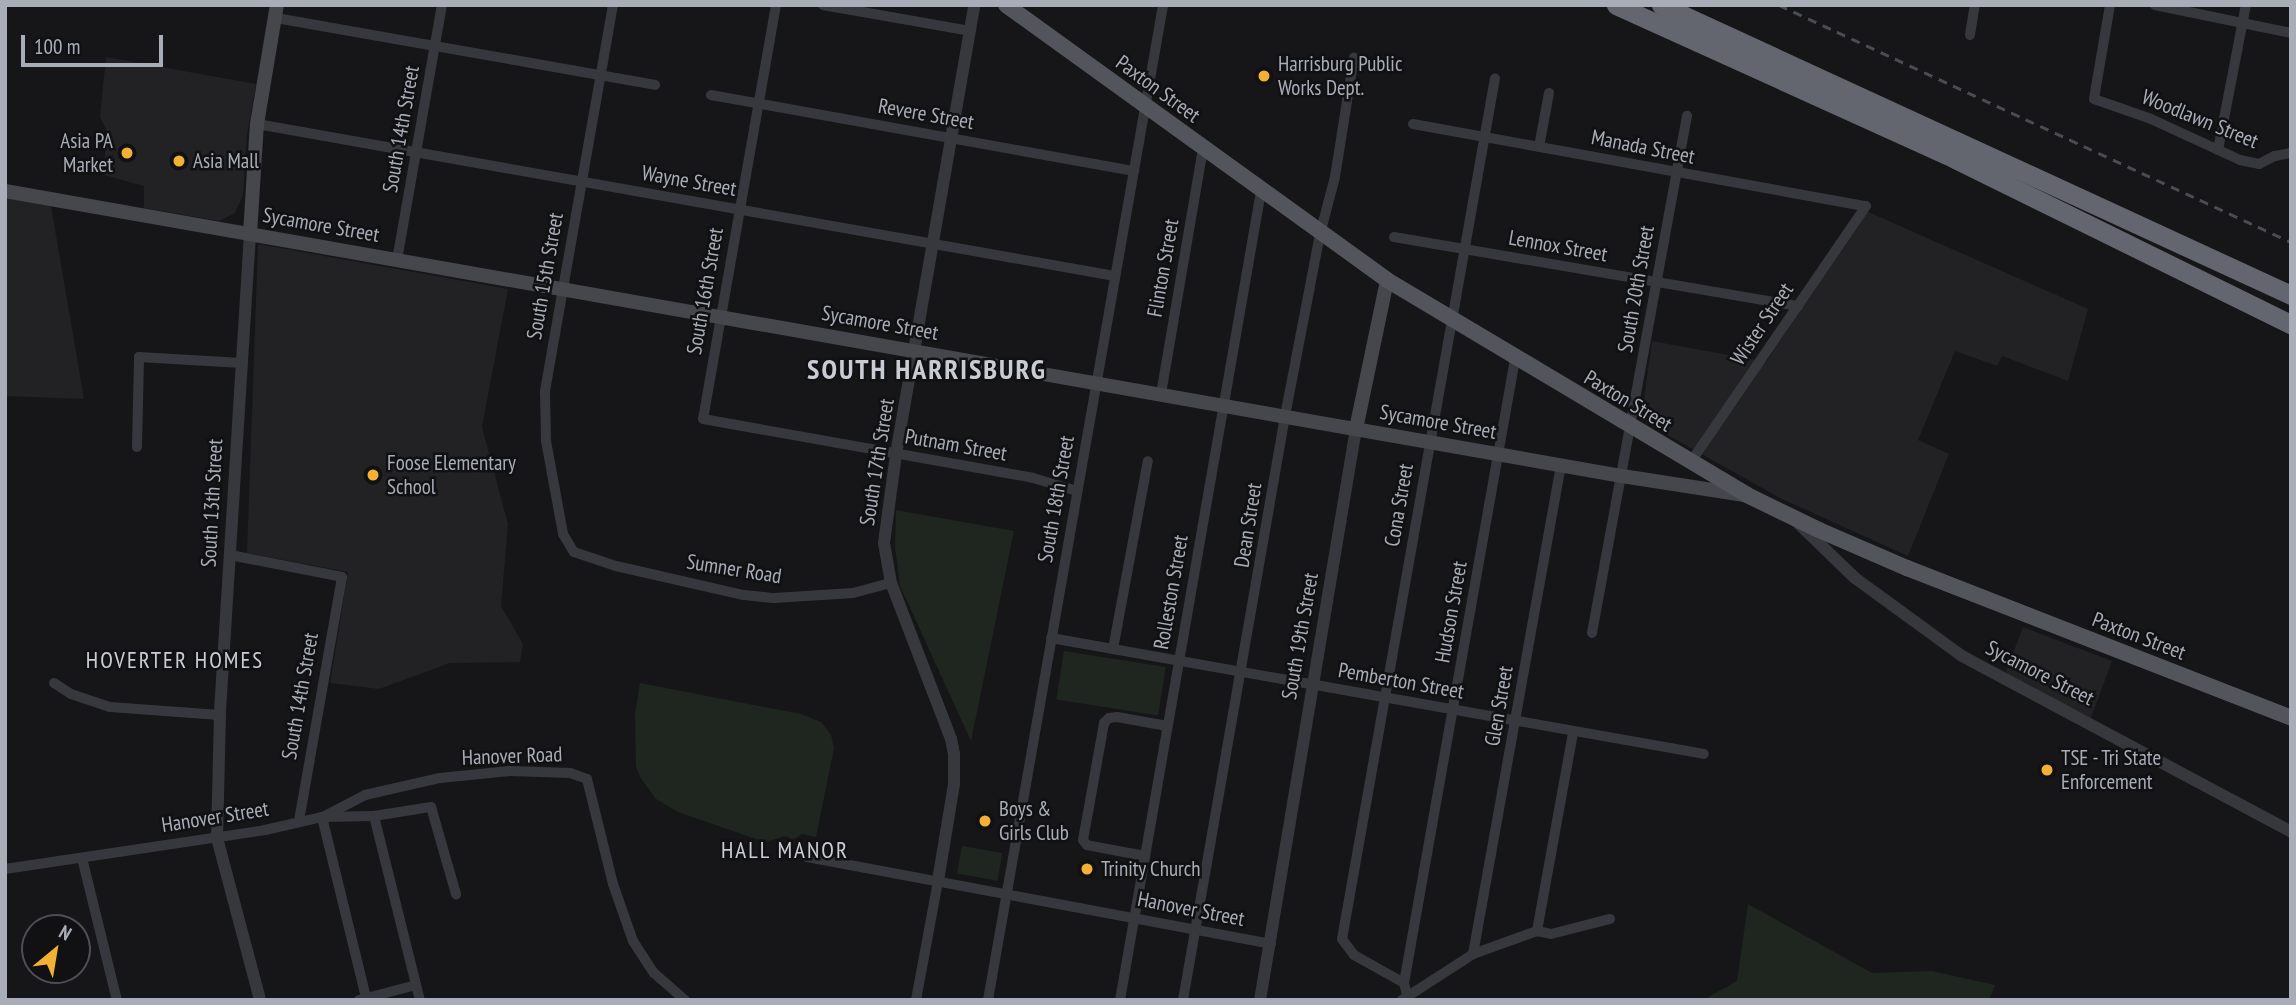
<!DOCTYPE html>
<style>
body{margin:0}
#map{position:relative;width:2296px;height:1005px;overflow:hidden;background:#161618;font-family:"PT Sans Narrow",sans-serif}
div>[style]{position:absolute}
.built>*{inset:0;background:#222225}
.green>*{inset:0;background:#1e261f;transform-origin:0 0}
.minor>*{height:10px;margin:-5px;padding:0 5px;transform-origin:5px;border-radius:5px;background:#37383d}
.tertiary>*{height:12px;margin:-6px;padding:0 6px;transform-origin:6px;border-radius:6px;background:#37383d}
.secondary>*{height:14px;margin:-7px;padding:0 7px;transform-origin:7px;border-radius:7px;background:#45474d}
.primary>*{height:16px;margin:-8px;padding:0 8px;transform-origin:8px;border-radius:8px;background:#53555c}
.motorway>*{height:19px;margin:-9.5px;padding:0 9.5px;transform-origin:9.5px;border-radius:9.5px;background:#63666e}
.rail>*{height:2.5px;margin-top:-1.25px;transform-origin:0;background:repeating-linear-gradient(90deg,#4a4c52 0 9px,transparent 0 16px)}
.dots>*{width:19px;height:19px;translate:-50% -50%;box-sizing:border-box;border:4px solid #111113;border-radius:50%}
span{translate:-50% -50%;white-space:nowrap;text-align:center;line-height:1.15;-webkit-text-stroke:5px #111113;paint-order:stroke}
.poi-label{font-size:21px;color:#a8adb8}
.left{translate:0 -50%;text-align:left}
.right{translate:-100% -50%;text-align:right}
.street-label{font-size:21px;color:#a8adb8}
.neighbourhood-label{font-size:23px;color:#c9ccd4;letter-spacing:2px}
.district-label{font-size:28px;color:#c9ccd4;font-weight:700;letter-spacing:2px}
.frame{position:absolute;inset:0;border:7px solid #a8adb8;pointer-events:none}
.north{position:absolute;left:21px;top:914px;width:70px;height:70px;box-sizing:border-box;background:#111113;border:2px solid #4d4f55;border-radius:50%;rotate:30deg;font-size:19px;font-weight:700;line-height:28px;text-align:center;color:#a8adb8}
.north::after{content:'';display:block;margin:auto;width:24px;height:32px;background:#f2b134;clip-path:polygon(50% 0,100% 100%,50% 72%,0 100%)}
.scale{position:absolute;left:21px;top:35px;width:142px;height:32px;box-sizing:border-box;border:4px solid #a8adb8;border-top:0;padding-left:9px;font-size:21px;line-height:24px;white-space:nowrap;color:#a8adb8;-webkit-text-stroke:5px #111113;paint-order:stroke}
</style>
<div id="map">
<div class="built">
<i style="clip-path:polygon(106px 57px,256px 84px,247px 134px,243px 195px,235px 213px,219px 221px,144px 208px,144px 186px,104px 175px,106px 129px,100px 117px)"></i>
<i style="clip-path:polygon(5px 198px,51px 206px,84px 399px,5px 396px)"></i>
<i style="clip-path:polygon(1866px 211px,2088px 309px,2068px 381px,2002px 356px,1997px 366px,1955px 351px,1918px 440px,1949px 454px,1908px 556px,1780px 498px,1641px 420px,1652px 341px,1766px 362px)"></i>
<i style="clip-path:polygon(258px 244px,508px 289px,482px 427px,508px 524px,501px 606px,523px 644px,520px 662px,450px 663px,379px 689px,330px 683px,348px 572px,247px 553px)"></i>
<i style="clip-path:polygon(2023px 627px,2112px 661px,2091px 718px,2005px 674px)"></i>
</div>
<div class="green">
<i style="clip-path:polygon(896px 510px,1014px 531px,971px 741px,900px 586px,895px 547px)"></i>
<i style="left:1064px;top:651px;width:103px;height:49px;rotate:9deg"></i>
<i style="clip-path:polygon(640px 683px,801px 714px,821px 722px,831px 735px,834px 748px,816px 837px,802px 834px,793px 840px,786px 836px,768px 841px,756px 839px,678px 812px,656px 799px,640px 777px,636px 766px,635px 714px)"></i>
<i style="left:962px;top:846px;width:41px;height:28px;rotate:10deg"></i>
<i style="clip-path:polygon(1748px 904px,1872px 973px,1932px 971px,1995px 985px,1989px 1000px,1703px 1000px,1737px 981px)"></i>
</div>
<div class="minor">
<i style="left:613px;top:5px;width:393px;rotate:100deg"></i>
<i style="left:545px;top:392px;width:49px;rotate:88.8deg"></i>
<i style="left:546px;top:441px;width:95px;rotate:79.6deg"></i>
<i style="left:563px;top:534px;width:21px;rotate:59deg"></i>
<i style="left:574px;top:552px;width:44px;rotate:18.4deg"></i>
<i style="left:616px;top:566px;width:131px;rotate:12.8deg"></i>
<i style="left:744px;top:595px;width:30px;rotate:6deg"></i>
<i style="left:774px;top:598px;width:79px;rotate:-3.6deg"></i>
<i style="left:853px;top:593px;width:39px;rotate:-15deg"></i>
<i style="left:776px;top:5px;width:420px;rotate:100deg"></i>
<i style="left:703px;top:419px;width:335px;rotate:10.1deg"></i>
<i style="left:1033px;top:478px;width:46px;rotate:16.5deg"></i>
<i style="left:823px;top:5px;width:149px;rotate:10deg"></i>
<i style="left:2110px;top:5px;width:95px;rotate:99.7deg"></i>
<i style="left:2094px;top:99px;width:60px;rotate:19.3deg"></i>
<i style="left:2151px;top:119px;width:98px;rotate:24.7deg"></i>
<i style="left:2240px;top:160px;width:19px;rotate:12deg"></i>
<i style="left:2259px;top:164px;width:18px;rotate:-27deg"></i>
<i style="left:2275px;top:156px;width:16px;rotate:-11deg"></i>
<i style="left:2155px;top:5px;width:139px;rotate:11.6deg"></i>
<i style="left:276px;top:18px;width:385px;rotate:10deg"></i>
<i style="left:1970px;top:35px;width:30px;rotate:-81deg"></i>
<i style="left:711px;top:95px;width:430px;rotate:10.2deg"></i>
<i style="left:257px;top:124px;width:871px;rotate:10.05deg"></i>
<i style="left:1413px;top:124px;width:460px;rotate:10.3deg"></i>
<i style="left:1866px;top:206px;width:311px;rotate:124.4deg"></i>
<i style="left:1539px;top:147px;width:55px;rotate:-79.5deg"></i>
<i style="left:2218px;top:150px;width:148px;rotate:-79.1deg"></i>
<i style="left:1394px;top:237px;width:410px;rotate:9.7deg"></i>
<i style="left:397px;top:260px;width:259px;rotate:-80deg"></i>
<i style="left:1161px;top:394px;width:250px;rotate:-80.3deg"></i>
<i style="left:137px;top:447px;width:90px;rotate:-88.7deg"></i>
<i style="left:139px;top:357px;width:103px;rotate:3.3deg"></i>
<i style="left:230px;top:555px;width:114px;rotate:11.1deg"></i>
<i style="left:342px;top:577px;width:249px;rotate:100deg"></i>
<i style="left:1592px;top:633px;width:526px;rotate:-79.59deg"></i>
<i style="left:1051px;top:638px;width:663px;rotate:10.07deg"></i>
<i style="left:1113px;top:649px;width:191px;rotate:-79.5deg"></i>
<i style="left:54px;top:683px;width:20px;rotate:33deg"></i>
<i style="left:71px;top:694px;width:41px;rotate:18.4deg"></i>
<i style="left:110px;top:707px;width:110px;rotate:4.2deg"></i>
<i style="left:374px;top:816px;width:190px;rotate:76deg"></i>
<i style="left:322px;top:817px;width:186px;rotate:76.3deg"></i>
<i style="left:323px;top:817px;width:47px;rotate:-27.6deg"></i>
<i style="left:365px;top:795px;width:77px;rotate:-12.8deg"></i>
<i style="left:440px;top:778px;width:70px;rotate:-5.7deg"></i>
<i style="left:510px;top:771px;width:60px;rotate:1.9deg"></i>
<i style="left:570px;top:773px;width:18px;rotate:19deg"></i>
<i style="left:587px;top:779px;width:108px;rotate:76.1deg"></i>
<i style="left:613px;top:884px;width:60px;rotate:70.7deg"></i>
<i style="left:633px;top:941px;width:38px;rotate:57deg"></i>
<i style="left:654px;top:973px;width:41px;rotate:41.1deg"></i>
<i style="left:1145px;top:856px;width:59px;rotate:-169.3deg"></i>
<i style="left:1087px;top:845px;width:6px;rotate:-129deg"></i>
<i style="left:1083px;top:840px;width:119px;rotate:-79.8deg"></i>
<i style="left:1104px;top:723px;width:7px;rotate:-45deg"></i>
<i style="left:1109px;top:718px;width:8px;rotate:-7deg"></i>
<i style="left:1117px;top:717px;width:51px;rotate:10.2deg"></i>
<i style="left:807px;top:857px;width:472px;rotate:10.6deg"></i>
<i style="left:82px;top:858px;width:146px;rotate:76.2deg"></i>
<i style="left:5px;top:869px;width:263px;rotate:-8.5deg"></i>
<i style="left:265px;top:830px;width:58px;rotate:-12.8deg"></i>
<i style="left:322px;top:817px;width:52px;rotate:-1.1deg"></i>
<i style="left:374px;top:816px;width:58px;rotate:-9deg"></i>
<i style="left:431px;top:807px;width:91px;rotate:74deg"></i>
<i style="left:1537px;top:931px;width:202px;rotate:-79.7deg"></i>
<i style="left:1473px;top:954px;width:497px;rotate:-79.8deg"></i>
<i style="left:1404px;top:983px;width:57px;rotate:-150.8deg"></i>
<i style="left:1354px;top:955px;width:20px;rotate:-127deg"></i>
<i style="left:1342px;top:939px;width:874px;rotate:-79.92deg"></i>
<i style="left:1407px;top:995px;width:12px;rotate:-104deg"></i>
<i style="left:1404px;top:983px;width:634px;rotate:-79.91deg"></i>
<i style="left:359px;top:1000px;width:59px;rotate:-14.7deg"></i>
<i style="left:916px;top:1000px;width:121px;rotate:-79.5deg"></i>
<i style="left:988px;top:1000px;width:1010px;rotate:-80.02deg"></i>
<i style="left:1120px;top:1000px;width:821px;rotate:-80.11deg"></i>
<i style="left:1183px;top:1000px;width:593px;rotate:-80.09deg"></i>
<i style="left:1285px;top:416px;width:185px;rotate:-79.1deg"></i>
<i style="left:1320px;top:234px;width:59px;rotate:-75.3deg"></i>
<i style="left:1335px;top:177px;width:121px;rotate:-81deg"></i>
<i style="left:1402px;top:1000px;width:85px;rotate:-32.9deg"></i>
<i style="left:1473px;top:954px;width:68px;rotate:-19.8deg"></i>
<i style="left:1537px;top:931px;width:14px;rotate:12deg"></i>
<i style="left:1551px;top:934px;width:61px;rotate:-14.3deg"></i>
</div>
<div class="tertiary">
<i style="left:250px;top:234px;width:482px;rotate:93.6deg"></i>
<i style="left:220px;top:715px;width:123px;rotate:91.4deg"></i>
<i style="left:217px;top:838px;width:168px;rotate:75.1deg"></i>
<i style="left:1798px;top:523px;width:79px;rotate:44deg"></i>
<i style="left:1855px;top:578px;width:132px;rotate:36.1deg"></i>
<i style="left:1962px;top:656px;width:373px;rotate:28.1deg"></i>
<i style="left:938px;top:881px;width:98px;rotate:-80.6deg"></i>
<i style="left:954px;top:784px;width:30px;rotate:-90deg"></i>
<i style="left:954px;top:754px;width:15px;rotate:-101deg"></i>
<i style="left:951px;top:739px;width:167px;rotate:-111deg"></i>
<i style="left:891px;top:583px;width:41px;rotate:-99.9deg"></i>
<i style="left:884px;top:543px;width:90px;rotate:-82.3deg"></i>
<i style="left:896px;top:454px;width:456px;rotate:-80.1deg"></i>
<i style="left:1260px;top:1000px;width:579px;rotate:-80.46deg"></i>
</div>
<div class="secondary">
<i style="left:5px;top:191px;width:1642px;rotate:10deg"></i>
<i style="left:1622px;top:476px;width:124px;rotate:8.8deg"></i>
<i style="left:250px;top:234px;width:110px;rotate:-86.4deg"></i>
<i style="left:257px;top:124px;width:121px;rotate:-80.5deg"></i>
<i style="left:1356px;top:429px;width:152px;rotate:-78.2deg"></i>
</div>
<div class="primary">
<i style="left:1006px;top:5px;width:470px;rotate:35.8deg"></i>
<i style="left:1387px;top:280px;width:419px;rotate:30.8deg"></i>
<i style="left:1747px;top:495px;width:80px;rotate:25.9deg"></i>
<i style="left:1819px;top:530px;width:96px;rotate:23.4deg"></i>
<i style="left:1907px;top:568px;width:412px;rotate:21.3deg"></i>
</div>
<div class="motorway">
<i style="left:1616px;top:5px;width:372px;rotate:24.4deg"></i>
<i style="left:1955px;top:159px;width:374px;rotate:26.2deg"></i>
<i style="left:1661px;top:5px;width:694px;rotate:24.72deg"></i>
</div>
<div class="rail">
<i style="left:1779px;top:5px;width:564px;rotate:24.84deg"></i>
</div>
<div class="dots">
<i style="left:1264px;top:76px;background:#f2b134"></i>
<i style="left:127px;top:153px;background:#f2b134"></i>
<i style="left:179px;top:161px;background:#f2b134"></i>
<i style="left:373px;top:475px;background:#f2b134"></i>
<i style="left:2047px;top:770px;background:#f2b134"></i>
<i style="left:985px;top:821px;background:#f2b134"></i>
<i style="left:1087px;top:869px;background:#f2b134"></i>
</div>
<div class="poi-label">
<span class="left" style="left:1278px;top:76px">Harrisburg Public<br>Works Dept.</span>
<span class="right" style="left:113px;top:153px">Asia PA<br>Market</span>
<span class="left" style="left:193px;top:161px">Asia Mall</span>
<span class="left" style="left:387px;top:475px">Foose Elementary<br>School</span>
<span class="left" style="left:2061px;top:770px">TSE - Tri State<br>Enforcement</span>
<span class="left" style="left:999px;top:821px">Boys &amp;<br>Girls Club</span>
<span class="left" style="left:1101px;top:869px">Trinity Church</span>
</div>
<div class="street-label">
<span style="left:1158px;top:89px;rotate:36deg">Paxton Street</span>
<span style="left:926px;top:114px;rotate:10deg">Revere Street</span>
<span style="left:2200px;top:119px;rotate:22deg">Woodlawn Street</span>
<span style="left:401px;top:129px;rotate:-80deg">South 14th Street</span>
<span style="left:1643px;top:147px;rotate:11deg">Manada Street</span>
<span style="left:689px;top:181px;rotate:10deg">Wayne Street</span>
<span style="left:321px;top:225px;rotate:10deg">Sycamore Street</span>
<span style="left:1558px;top:246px;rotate:10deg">Lennox Street</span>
<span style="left:1163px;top:268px;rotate:-80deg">Flinton Street</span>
<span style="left:545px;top:276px;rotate:-80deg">South 15th Street</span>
<span style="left:1636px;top:289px;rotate:-80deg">South 20th Street</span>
<span style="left:705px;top:291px;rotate:-80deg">South 16th Street</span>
<span style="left:880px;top:323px;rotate:10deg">Sycamore Street</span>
<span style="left:1762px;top:324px;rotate:-56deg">Wister Street</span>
<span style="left:1628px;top:401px;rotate:31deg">Paxton Street</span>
<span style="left:1438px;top:422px;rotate:10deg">Sycamore Street</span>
<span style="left:956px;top:445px;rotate:10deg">Putnam Street</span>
<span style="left:877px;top:462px;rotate:-81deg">South 17th Street</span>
<span style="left:1056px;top:499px;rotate:-80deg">South 18th Street</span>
<span style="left:212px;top:503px;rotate:-87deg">South 13th Street</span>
<span style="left:1399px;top:505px;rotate:-80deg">Cona Street</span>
<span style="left:1248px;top:525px;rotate:-81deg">Dean Street</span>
<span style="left:734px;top:569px;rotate:9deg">Sumner Road</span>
<span style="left:1171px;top:592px;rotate:-80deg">Rolleston Street</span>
<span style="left:1451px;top:612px;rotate:-80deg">Hudson Street</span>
<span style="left:1300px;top:636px;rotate:-80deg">South 19th Street</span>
<span style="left:2139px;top:636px;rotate:21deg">Paxton Street</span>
<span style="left:2040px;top:673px;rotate:27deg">Sycamore Street</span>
<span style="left:1401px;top:681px;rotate:10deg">Pemberton Street</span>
<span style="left:300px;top:696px;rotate:-80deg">South 14th Street</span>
<span style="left:1499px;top:706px;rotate:-80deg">Glen Street</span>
<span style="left:512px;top:756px;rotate:-2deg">Hanover Road</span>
<span style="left:215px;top:817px;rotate:-9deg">Hanover Street</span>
<span style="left:1191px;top:909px;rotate:11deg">Hanover Street</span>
</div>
<div class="neighbourhood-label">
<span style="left:175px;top:660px">HOVERTER HOMES</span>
<span style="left:785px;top:850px">HALL MANOR</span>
</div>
<div class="district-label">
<span style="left:927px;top:369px">SOUTH HARRISBURG</span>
</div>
<div class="frame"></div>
<div class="north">N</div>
<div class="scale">100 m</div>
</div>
